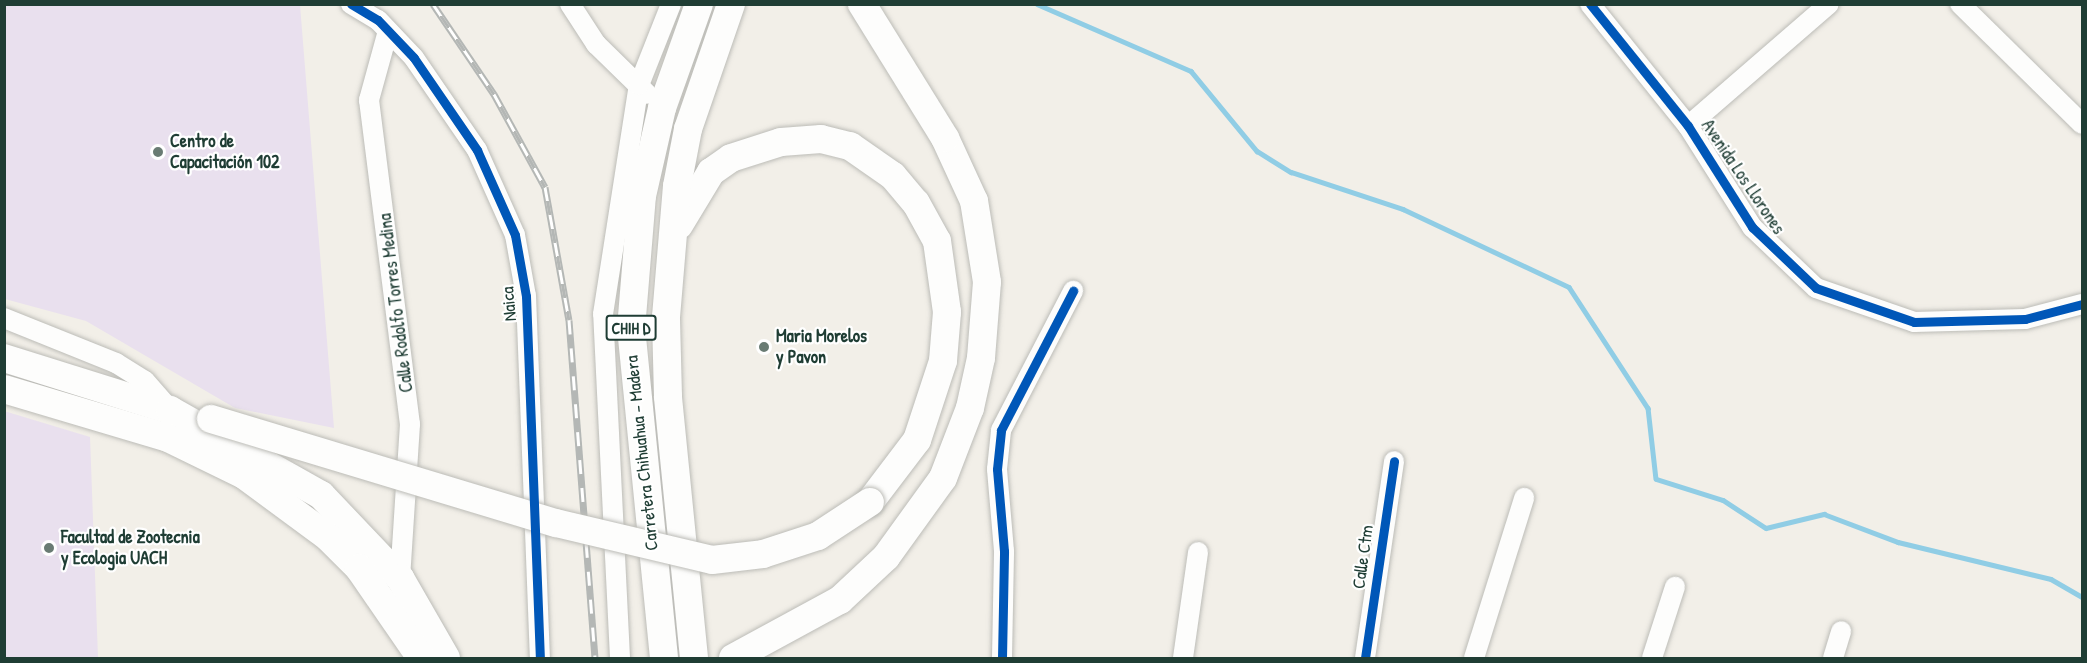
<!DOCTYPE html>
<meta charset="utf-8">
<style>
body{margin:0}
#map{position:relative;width:2087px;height:663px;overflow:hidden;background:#f2efe8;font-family:"Patrick Hand",sans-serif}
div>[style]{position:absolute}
.built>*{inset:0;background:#e9e0ee}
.stream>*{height:4.5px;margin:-2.25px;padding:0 2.25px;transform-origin:2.25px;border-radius:2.25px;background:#90cde5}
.roads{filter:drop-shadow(0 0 2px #bcbcb7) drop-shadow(0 0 2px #bcbcb7)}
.minor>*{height:20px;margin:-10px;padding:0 10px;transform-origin:10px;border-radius:10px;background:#fdfdfc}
.highway>*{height:28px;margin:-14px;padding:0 14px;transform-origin:14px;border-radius:14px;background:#fdfdfc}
.rail>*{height:7px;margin-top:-3.5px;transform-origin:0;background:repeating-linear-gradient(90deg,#fff 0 14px,#b4b7b5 0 28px);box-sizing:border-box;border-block:2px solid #b4b7b5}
.bridges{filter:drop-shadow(0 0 2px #bcbcb7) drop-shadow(0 0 2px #bcbcb7)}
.highway-bridge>*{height:28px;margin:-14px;padding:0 14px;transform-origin:14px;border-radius:14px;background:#fdfdfc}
.cycleway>*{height:9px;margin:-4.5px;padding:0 4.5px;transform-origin:4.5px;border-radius:4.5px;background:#0057b8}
.dots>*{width:16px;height:16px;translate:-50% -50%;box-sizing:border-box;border:3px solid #fff;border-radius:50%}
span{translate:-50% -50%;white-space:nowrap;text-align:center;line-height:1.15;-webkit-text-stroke:4.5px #fff;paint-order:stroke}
.shield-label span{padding:2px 4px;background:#fff;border:2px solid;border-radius:4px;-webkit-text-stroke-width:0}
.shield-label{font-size:16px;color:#1f3d34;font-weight:700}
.poi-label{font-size:18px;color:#1f3d34;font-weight:700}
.left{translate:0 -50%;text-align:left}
.street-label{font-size:18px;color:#1f3d34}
.frame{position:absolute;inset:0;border:6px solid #1f3d34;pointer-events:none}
</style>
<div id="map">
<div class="built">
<i style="clip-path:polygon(4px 5px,300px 5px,334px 428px,235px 408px,86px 321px,5px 299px)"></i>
<i style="clip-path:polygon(4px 411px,90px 437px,98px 658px,5px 658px)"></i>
</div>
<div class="stream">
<i style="left:1037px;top:4px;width:168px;rotate:23.5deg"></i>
<i style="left:1191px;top:71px;width:104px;rotate:50.5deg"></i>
<i style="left:1257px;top:151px;width:40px;rotate:32deg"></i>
<i style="left:1291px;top:172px;width:118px;rotate:18.3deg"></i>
<i style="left:1403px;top:209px;width:183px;rotate:25.2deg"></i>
<i style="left:1569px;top:287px;width:145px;rotate:56.9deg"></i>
<i style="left:1648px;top:408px;width:71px;rotate:83.6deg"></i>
<i style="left:1656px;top:479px;width:70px;rotate:17.4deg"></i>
<i style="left:1723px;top:500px;width:51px;rotate:33.1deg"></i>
<i style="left:1766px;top:528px;width:60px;rotate:-13.6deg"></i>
<i style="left:1824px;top:514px;width:79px;rotate:20.7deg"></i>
<i style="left:1898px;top:542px;width:157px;rotate:13.6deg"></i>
<i style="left:2051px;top:579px;width:36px;rotate:30deg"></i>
</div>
<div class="roads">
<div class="minor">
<i style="left:351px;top:4px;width:31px;rotate:31deg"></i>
<i style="left:378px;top:20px;width:52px;rotate:46.5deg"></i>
<i style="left:414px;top:58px;width:112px;rotate:55.6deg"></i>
<i style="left:477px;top:150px;width:93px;rotate:65.9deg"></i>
<i style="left:515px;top:235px;width:62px;rotate:79.8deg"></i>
<i style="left:526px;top:296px;width:362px;rotate:87.8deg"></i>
<i style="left:570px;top:4px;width:48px;rotate:57deg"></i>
<i style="left:596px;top:44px;width:71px;rotate:44.4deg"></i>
<i style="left:1590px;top:4px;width:156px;rotate:51.2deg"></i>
<i style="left:1688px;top:126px;width:120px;rotate:57.6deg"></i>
<i style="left:1752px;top:227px;width:88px;rotate:43.6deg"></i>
<i style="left:1816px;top:288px;width:104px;rotate:19.1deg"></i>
<i style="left:1914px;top:322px;width:111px;rotate:-1.5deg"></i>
<i style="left:2025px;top:319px;width:59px;rotate:-14.7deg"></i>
<i style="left:1960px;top:4px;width:171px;rotate:44.5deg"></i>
<i style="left:388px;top:31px;width:72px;rotate:105.4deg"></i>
<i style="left:369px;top:100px;width:327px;rotate:82.8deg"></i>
<i style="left:410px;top:424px;width:154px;rotate:93.7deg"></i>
<i style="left:1688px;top:126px;width:186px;rotate:-40.9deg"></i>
<i style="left:4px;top:318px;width:121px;rotate:21.9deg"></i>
<i style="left:116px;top:363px;width:34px;rotate:32deg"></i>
<i style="left:145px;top:381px;width:38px;rotate:49deg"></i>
<i style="left:620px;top:658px;width:344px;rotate:-92.8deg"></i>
<i style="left:603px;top:314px;width:232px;rotate:-81.1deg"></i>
<i style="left:639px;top:85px;width:87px;rotate:-68.4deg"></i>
<i style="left:1002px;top:658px;width:107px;rotate:-88.9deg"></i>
<i style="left:1004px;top:551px;width:82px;rotate:-94.9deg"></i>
<i style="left:997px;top:469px;width:39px;rotate:-84deg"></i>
<i style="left:1001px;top:430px;width:157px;rotate:-62.6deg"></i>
<i style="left:1183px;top:658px;width:107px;rotate:-81.9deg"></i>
<i style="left:1365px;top:658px;width:199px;rotate:-81.6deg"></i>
<i style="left:1474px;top:658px;width:168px;rotate:-72.6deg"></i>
<i style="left:1652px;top:658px;width:75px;rotate:-72.1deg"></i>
<i style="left:1833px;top:658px;width:28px;rotate:-73deg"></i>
</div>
<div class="highway">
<i style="left:679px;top:225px;width:62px;rotate:-58.9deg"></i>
<i style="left:711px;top:172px;width:24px;rotate:-35deg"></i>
<i style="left:731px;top:158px;width:52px;rotate:-17.7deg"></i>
<i style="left:781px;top:142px;width:40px;rotate:-4.3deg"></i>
<i style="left:821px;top:139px;width:30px;rotate:14deg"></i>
<i style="left:850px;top:146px;width:52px;rotate:34.9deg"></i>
<i style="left:893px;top:176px;width:35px;rotate:50deg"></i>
<i style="left:916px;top:203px;width:43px;rotate:61.1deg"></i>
<i style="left:937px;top:241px;width:72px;rotate:82deg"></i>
<i style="left:947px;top:312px;width:49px;rotate:94.7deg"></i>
<i style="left:943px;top:361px;width:83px;rotate:108.2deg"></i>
<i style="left:917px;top:440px;width:78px;rotate:127.2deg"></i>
<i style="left:4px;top:358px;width:174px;rotate:17.4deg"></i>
<i style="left:170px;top:410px;width:173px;rotate:29.4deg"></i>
<i style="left:321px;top:495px;width:115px;rotate:46.4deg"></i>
<i style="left:400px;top:578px;width:92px;rotate:60.1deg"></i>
<i style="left:4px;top:389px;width:171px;rotate:16.6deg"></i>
<i style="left:168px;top:438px;width:85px;rotate:26deg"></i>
<i style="left:244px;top:475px;width:104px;rotate:36.4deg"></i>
<i style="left:328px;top:537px;width:44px;rotate:45deg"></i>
<i style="left:359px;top:568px;width:109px;rotate:55.4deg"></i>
<i style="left:664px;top:658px;width:331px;rotate:-95.7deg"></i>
<i style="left:631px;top:329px;width:133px;rotate:-85.3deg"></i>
<i style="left:642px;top:196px;width:90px;rotate:-77.2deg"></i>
<i style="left:662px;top:108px;width:110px;rotate:-70.4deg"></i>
<i style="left:694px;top:658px;width:263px;rotate:-95.7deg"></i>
<i style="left:668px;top:396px;width:79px;rotate:-91.5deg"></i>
<i style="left:666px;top:317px;width:131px;rotate:-85.2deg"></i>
<i style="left:677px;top:186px;width:58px;rotate:-79.1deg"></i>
<i style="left:688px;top:129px;width:132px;rotate:-71deg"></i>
<i style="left:733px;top:658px;width:122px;rotate:-28.5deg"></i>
<i style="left:840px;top:600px;width:63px;rotate:-43.1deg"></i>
<i style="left:886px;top:557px;width:97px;rotate:-54.2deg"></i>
<i style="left:943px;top:478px;width:75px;rotate:-68.9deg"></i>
<i style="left:970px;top:408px;width:51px;rotate:-77.6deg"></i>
<i style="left:981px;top:358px;width:76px;rotate:-85.5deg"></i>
<i style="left:987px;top:282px;width:82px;rotate:-99.1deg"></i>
<i style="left:974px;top:201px;width:69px;rotate:-114.7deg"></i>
<i style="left:945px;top:138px;width:158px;rotate:-121.8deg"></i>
</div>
</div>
<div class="rail">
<i style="left:433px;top:4px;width:109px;rotate:55.9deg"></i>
<i style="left:494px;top:94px;width:106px;rotate:61.3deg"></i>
<i style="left:545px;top:187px;width:135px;rotate:79.8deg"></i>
<i style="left:569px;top:320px;width:339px;rotate:85.6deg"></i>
</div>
<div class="bridges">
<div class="highway-bridge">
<i style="left:211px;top:419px;width:360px;rotate:16.8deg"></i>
<i style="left:556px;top:523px;width:160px;rotate:13.3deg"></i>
<i style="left:712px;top:560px;width:51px;rotate:-6.7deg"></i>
<i style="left:763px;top:554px;width:58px;rotate:-18.1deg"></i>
<i style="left:818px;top:536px;width:62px;rotate:-33.2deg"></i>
</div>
</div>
<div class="cycleway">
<i style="left:351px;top:4px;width:31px;rotate:31deg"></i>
<i style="left:378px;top:20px;width:52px;rotate:46.5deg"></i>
<i style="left:414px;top:58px;width:112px;rotate:55.6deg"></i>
<i style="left:477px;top:150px;width:93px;rotate:65.9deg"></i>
<i style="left:515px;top:235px;width:62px;rotate:79.8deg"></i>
<i style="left:526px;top:296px;width:362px;rotate:87.8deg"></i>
<i style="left:1590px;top:4px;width:156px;rotate:51.2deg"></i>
<i style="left:1688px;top:126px;width:120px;rotate:57.6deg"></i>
<i style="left:1752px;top:227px;width:88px;rotate:43.6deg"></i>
<i style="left:1816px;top:288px;width:104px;rotate:19.1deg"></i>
<i style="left:1914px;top:322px;width:111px;rotate:-1.5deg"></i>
<i style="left:2025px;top:319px;width:59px;rotate:-14.7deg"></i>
<i style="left:1002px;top:658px;width:107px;rotate:-88.9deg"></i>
<i style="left:1004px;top:551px;width:82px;rotate:-94.9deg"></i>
<i style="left:997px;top:469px;width:39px;rotate:-84deg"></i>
<i style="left:1001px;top:430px;width:157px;rotate:-62.6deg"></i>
<i style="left:1365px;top:658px;width:199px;rotate:-81.6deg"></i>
</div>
<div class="dots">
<i style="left:158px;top:152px;background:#697b73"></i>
<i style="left:764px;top:347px;background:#697b73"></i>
<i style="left:49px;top:548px;background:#697b73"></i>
</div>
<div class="shield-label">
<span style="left:631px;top:328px">CHIH D</span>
</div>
<div class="poi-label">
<span class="left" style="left:170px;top:152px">Centro de<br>Capacitación 102</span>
<span class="left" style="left:776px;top:347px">Maria Morelos<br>y Pavon</span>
<span class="left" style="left:61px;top:548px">Facultad de Zootecnia<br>y Ecologia UACH</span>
</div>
<div class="street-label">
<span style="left:1743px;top:177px;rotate:56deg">Avenida Los Llorones</span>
<span style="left:396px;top:303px;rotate:-97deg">Calle Rodolfo Torres Medina</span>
<span style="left:509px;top:304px;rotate:-95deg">Naica</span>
<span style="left:642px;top:453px;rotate:-96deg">Carretera Chihuahua - Madera</span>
<span style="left:1363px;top:557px;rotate:-82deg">Calle Ctm</span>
</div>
<div class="frame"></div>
</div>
